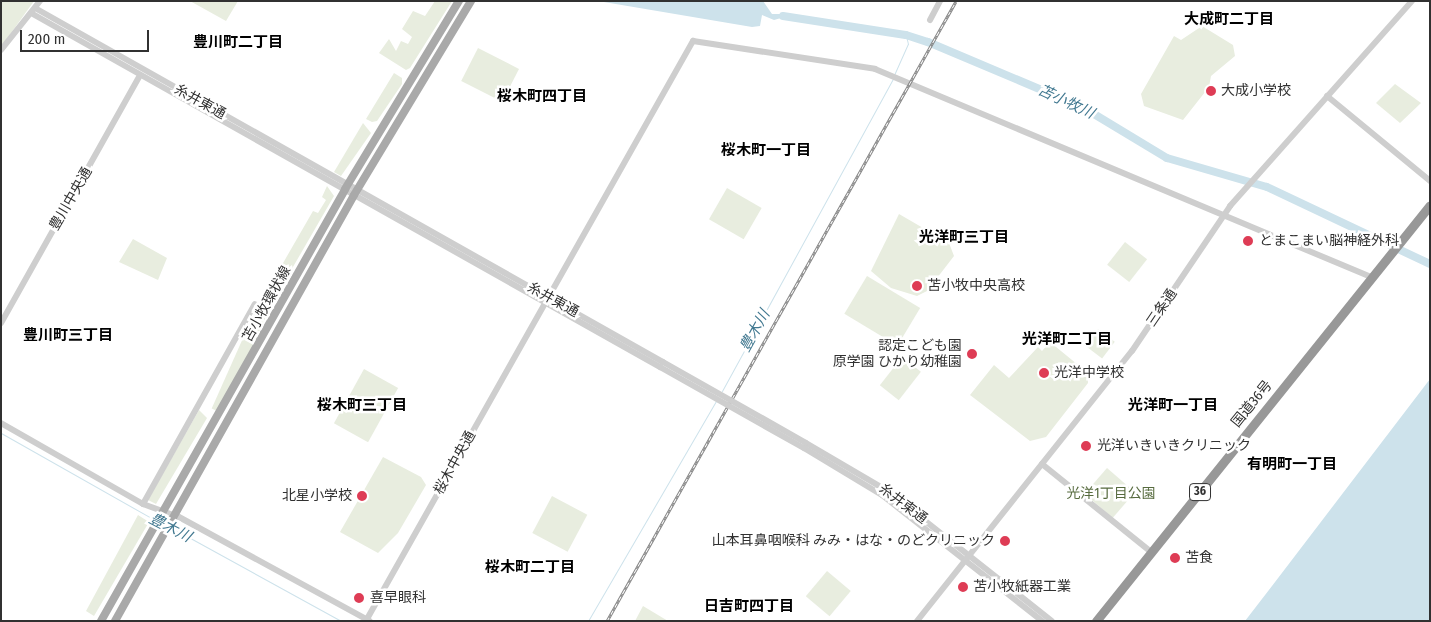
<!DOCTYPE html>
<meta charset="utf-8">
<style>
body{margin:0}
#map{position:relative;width:1431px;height:622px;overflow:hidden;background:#fff;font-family:"Fira Sans Condensed","Noto Sans JP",sans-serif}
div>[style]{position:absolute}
.green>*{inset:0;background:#e8eddf;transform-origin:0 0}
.water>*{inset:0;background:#cde2eb}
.stream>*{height:1px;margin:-0.5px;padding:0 0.5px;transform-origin:0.5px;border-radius:0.5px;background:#cde2eb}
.river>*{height:8px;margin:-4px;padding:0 4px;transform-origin:4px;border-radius:4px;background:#cde2eb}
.minor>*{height:6px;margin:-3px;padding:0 3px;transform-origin:3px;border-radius:3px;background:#cecece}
.major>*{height:8px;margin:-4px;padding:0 4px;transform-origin:4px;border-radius:4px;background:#a9a9a9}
.highway>*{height:9px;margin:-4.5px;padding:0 4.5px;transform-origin:4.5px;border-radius:4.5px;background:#989898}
.rail>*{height:3px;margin-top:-1.5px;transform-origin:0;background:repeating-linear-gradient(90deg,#fff 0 4px,#868686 0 8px);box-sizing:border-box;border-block:1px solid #868686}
.minor-bridge>*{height:6px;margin:-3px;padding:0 3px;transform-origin:3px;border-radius:3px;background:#cecece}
.dots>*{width:14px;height:14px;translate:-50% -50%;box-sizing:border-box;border:2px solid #fff;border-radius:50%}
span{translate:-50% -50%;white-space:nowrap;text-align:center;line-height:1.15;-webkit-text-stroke:5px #fff;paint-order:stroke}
.shield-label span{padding:1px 4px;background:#fff;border:1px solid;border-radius:4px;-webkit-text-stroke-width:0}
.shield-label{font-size:12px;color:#313131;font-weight:700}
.poi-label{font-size:14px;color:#313131}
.left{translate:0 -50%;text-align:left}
.right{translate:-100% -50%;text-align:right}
.street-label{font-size:14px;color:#313131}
.park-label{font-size:14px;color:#576b3f}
.neighbourhood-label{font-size:15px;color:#000;font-weight:700}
.water-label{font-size:15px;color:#417890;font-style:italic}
.frame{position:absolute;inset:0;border:2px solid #313131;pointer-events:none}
.scale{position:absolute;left:20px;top:30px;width:129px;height:22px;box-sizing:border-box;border:2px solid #313131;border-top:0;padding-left:6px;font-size:15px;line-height:18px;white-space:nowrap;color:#313131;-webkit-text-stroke:4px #fff;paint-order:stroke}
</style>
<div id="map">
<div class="green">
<i style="clip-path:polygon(1px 1px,34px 1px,1px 47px)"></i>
<i style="clip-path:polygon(190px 1px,238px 1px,226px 21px)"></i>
<i style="clip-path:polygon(435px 1px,452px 1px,410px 68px,406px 70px,379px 53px,389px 39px,396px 51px,401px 41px,408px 44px,412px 37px,402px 29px,413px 11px,425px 16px)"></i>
<i style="clip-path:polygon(1202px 26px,1233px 45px,1235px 56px,1211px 76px,1209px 87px,1183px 120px,1144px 106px,1141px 94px,1174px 36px,1181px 40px)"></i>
<i style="left:478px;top:48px;width:46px;height:37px;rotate:27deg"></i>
<i style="clip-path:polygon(394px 73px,402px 78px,402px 84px,377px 121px,372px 122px,366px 119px)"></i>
<i style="clip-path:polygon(1395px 84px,1421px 103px,1400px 123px,1376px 103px)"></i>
<i style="clip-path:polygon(363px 123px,371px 133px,341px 176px,334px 172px)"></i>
<i style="clip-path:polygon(327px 186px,334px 196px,271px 305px,260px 303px,313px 211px,318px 213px,326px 200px,322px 197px)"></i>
<i style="left:727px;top:188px;width:40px;height:36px;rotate:30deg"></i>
<i style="clip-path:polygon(899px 214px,949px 243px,954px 256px,927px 291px,917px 296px,891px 288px,871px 271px)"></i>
<i style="clip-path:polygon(133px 239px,167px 258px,158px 280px,119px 262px)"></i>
<i style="left:1125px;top:242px;width:28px;height:29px;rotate:38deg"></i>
<i style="left:867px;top:276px;width:62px;height:44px;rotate:31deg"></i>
<i style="left:256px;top:309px;width:12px;height:109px;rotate:24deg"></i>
<i style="left:1098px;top:329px;width:21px;height:21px;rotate:37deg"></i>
<i style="clip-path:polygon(1050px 342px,1083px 369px,1087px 366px,1088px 383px,1046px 437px,1030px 441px,970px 395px,994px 365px,1009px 378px,1038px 347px,1042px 351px)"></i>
<i style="left:902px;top:357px;width:24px;height:36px;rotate:38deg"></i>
<i style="left:364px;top:369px;width:39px;height:62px;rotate:29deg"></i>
<i style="clip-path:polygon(199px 410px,207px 418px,156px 504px,148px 500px)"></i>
<i style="clip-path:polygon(383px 457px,421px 477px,426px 485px,398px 533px,378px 553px,340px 532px)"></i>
<i style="left:1107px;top:468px;width:37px;height:34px;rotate:41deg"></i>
<i style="left:552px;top:496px;width:40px;height:42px;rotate:28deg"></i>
<i style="clip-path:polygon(138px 515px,149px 522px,94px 616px,86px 611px)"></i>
<i style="left:827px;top:571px;width:31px;height:33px;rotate:40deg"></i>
<i style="clip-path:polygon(643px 606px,668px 621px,635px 621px)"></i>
</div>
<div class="water">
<i style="clip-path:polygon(598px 1px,763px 1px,772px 14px,795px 14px,774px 20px,762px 15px,760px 26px,752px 27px)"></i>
<i style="clip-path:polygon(1430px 379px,1430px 621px,1245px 621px,1272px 586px)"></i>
</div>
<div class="stream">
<i style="left:894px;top:75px;width:34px;rotate:-66deg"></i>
<i style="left:908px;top:44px;width:9px;rotate:-103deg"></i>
<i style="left:722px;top:391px;width:356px;rotate:-61.3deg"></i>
<i style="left:1px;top:433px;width:177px;rotate:29.5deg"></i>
<i style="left:172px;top:528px;width:193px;rotate:28.8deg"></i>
<i style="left:588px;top:621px;width:255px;rotate:-59.8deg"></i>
</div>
<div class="river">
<i style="left:783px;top:16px;width:124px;rotate:8.8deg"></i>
<i style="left:906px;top:35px;width:23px;rotate:18deg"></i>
<i style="left:928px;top:42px;width:169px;rotate:22.9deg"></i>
<i style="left:1084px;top:108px;width:97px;rotate:31.1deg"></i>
<i style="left:1167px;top:158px;width:104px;rotate:16.2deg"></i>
<i style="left:1267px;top:187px;width:180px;rotate:25.3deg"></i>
</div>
<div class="minor">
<i style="left:35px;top:8px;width:721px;rotate:29.41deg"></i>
<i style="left:31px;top:13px;width:722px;rotate:29.37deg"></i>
<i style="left:930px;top:20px;width:21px;rotate:-62deg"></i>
<i style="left:1px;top:50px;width:63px;rotate:-51.5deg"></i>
<i style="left:1327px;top:96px;width:134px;rotate:39.5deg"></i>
<i style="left:1px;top:323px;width:284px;rotate:-60.7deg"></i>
<i style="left:1px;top:423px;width:163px;rotate:29.7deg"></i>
<i style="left:143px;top:504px;width:38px;rotate:20deg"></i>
<i style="left:179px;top:517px;width:217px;rotate:28.6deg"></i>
<i style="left:806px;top:443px;width:93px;rotate:30.4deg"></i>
<i style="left:886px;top:490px;width:211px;rotate:38.3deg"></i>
<i style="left:804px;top:448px;width:91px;rotate:31.1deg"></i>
<i style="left:882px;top:495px;width:204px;rotate:38.2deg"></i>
<i style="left:1042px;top:464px;width:140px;rotate:38.9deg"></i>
<i style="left:143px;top:504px;width:229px;rotate:-60.8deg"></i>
<i style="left:367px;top:619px;width:664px;rotate:-60.58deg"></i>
<i style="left:693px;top:41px;width:184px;rotate:8.7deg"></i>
<i style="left:875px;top:69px;width:538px;rotate:22.75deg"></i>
<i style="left:917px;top:621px;width:345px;rotate:-51.5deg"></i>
<i style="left:1132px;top:351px;width:175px;rotate:-55.9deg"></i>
<i style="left:1230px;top:206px;width:274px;rotate:-48.4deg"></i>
</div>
<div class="major">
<i style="left:101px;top:621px;width:496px;rotate:-60.5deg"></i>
<i style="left:345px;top:189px;width:220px;rotate:-58.8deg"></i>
<i style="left:115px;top:621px;width:488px;rotate:-60.7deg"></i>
<i style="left:354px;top:195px;width:227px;rotate:-58.9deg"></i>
</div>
<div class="highway">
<i style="left:1096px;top:621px;width:533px;rotate:-51.24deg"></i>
</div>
<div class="rail">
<i style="left:607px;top:621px;width:711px;rotate:-60.62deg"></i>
</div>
<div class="minor-bridge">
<i style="left:663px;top:362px;width:164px;rotate:29.5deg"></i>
<i style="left:660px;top:367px;width:165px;rotate:29.4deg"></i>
</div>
<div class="dots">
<i style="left:1211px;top:91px;background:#de3c55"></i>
<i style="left:1248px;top:241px;background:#de3c55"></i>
<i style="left:917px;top:286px;background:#de3c55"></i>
<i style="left:972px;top:354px;background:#de3c55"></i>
<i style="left:1044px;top:373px;background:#de3c55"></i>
<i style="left:1086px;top:446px;background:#de3c55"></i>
<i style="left:362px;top:496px;background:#de3c55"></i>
<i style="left:1005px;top:541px;background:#de3c55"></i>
<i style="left:1175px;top:558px;background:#de3c55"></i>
<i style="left:963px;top:587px;background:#de3c55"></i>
<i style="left:359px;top:598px;background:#de3c55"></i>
</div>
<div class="shield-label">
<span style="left:1200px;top:492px">36</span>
</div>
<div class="poi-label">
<span class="left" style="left:1221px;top:91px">大成小学校</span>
<span class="left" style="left:1259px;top:241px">とまこまい脳神経外科</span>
<span class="left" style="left:927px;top:286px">苫小牧中央高校</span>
<span class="right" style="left:962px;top:354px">認定こども園<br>原学園 ひかり幼稚園</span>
<span class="left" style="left:1054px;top:373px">光洋中学校</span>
<span class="left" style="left:1097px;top:446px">光洋いきいきクリニック</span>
<span class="right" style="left:352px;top:496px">北星小学校</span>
<span class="right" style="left:995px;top:541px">山本耳鼻咽喉科 みみ・はな・のどクリニック</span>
<span class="left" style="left:1185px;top:558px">苫食</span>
<span class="left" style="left:973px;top:587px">苫小牧紙器工業</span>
<span class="left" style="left:370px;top:598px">喜早眼科</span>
</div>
<div class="street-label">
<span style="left:200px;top:102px;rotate:29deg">糸井東通</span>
<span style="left:71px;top:199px;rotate:-60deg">豊川中央通</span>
<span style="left:553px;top:300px;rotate:29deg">糸井東通</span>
<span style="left:267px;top:304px;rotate:-61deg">苫小牧環状線</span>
<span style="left:1162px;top:308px;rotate:-56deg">三条通</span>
<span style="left:1252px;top:404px;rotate:-51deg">国道36号</span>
<span style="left:455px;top:463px;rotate:-61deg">桜木中央通</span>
<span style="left:903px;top:504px;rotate:37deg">糸井東通</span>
</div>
<div class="park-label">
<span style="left:1111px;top:494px">光洋1丁目公園</span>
</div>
<div class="neighbourhood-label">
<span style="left:1229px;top:20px">大成町二丁目</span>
<span style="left:238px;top:43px">豊川町二丁目</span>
<span style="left:542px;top:97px">桜木町四丁目</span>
<span style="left:766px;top:151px">桜木町一丁目</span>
<span style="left:964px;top:238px">光洋町三丁目</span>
<span style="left:68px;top:336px">豊川町三丁目</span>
<span style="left:1067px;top:340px">光洋町二丁目</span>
<span style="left:362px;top:406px">桜木町三丁目</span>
<span style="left:1173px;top:406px">光洋町一丁目</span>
<span style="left:1292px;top:465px">有明町一丁目</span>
<span style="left:530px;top:568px">桜木町二丁目</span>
<span style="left:749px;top:607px">日吉町四丁目</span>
</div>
<div class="water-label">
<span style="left:1066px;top:102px;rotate:25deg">苫小牧川</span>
<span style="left:755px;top:331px;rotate:-61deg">豊木川</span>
<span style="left:170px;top:528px;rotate:27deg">豊木川</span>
</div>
<div class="frame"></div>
<div class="scale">200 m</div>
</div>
